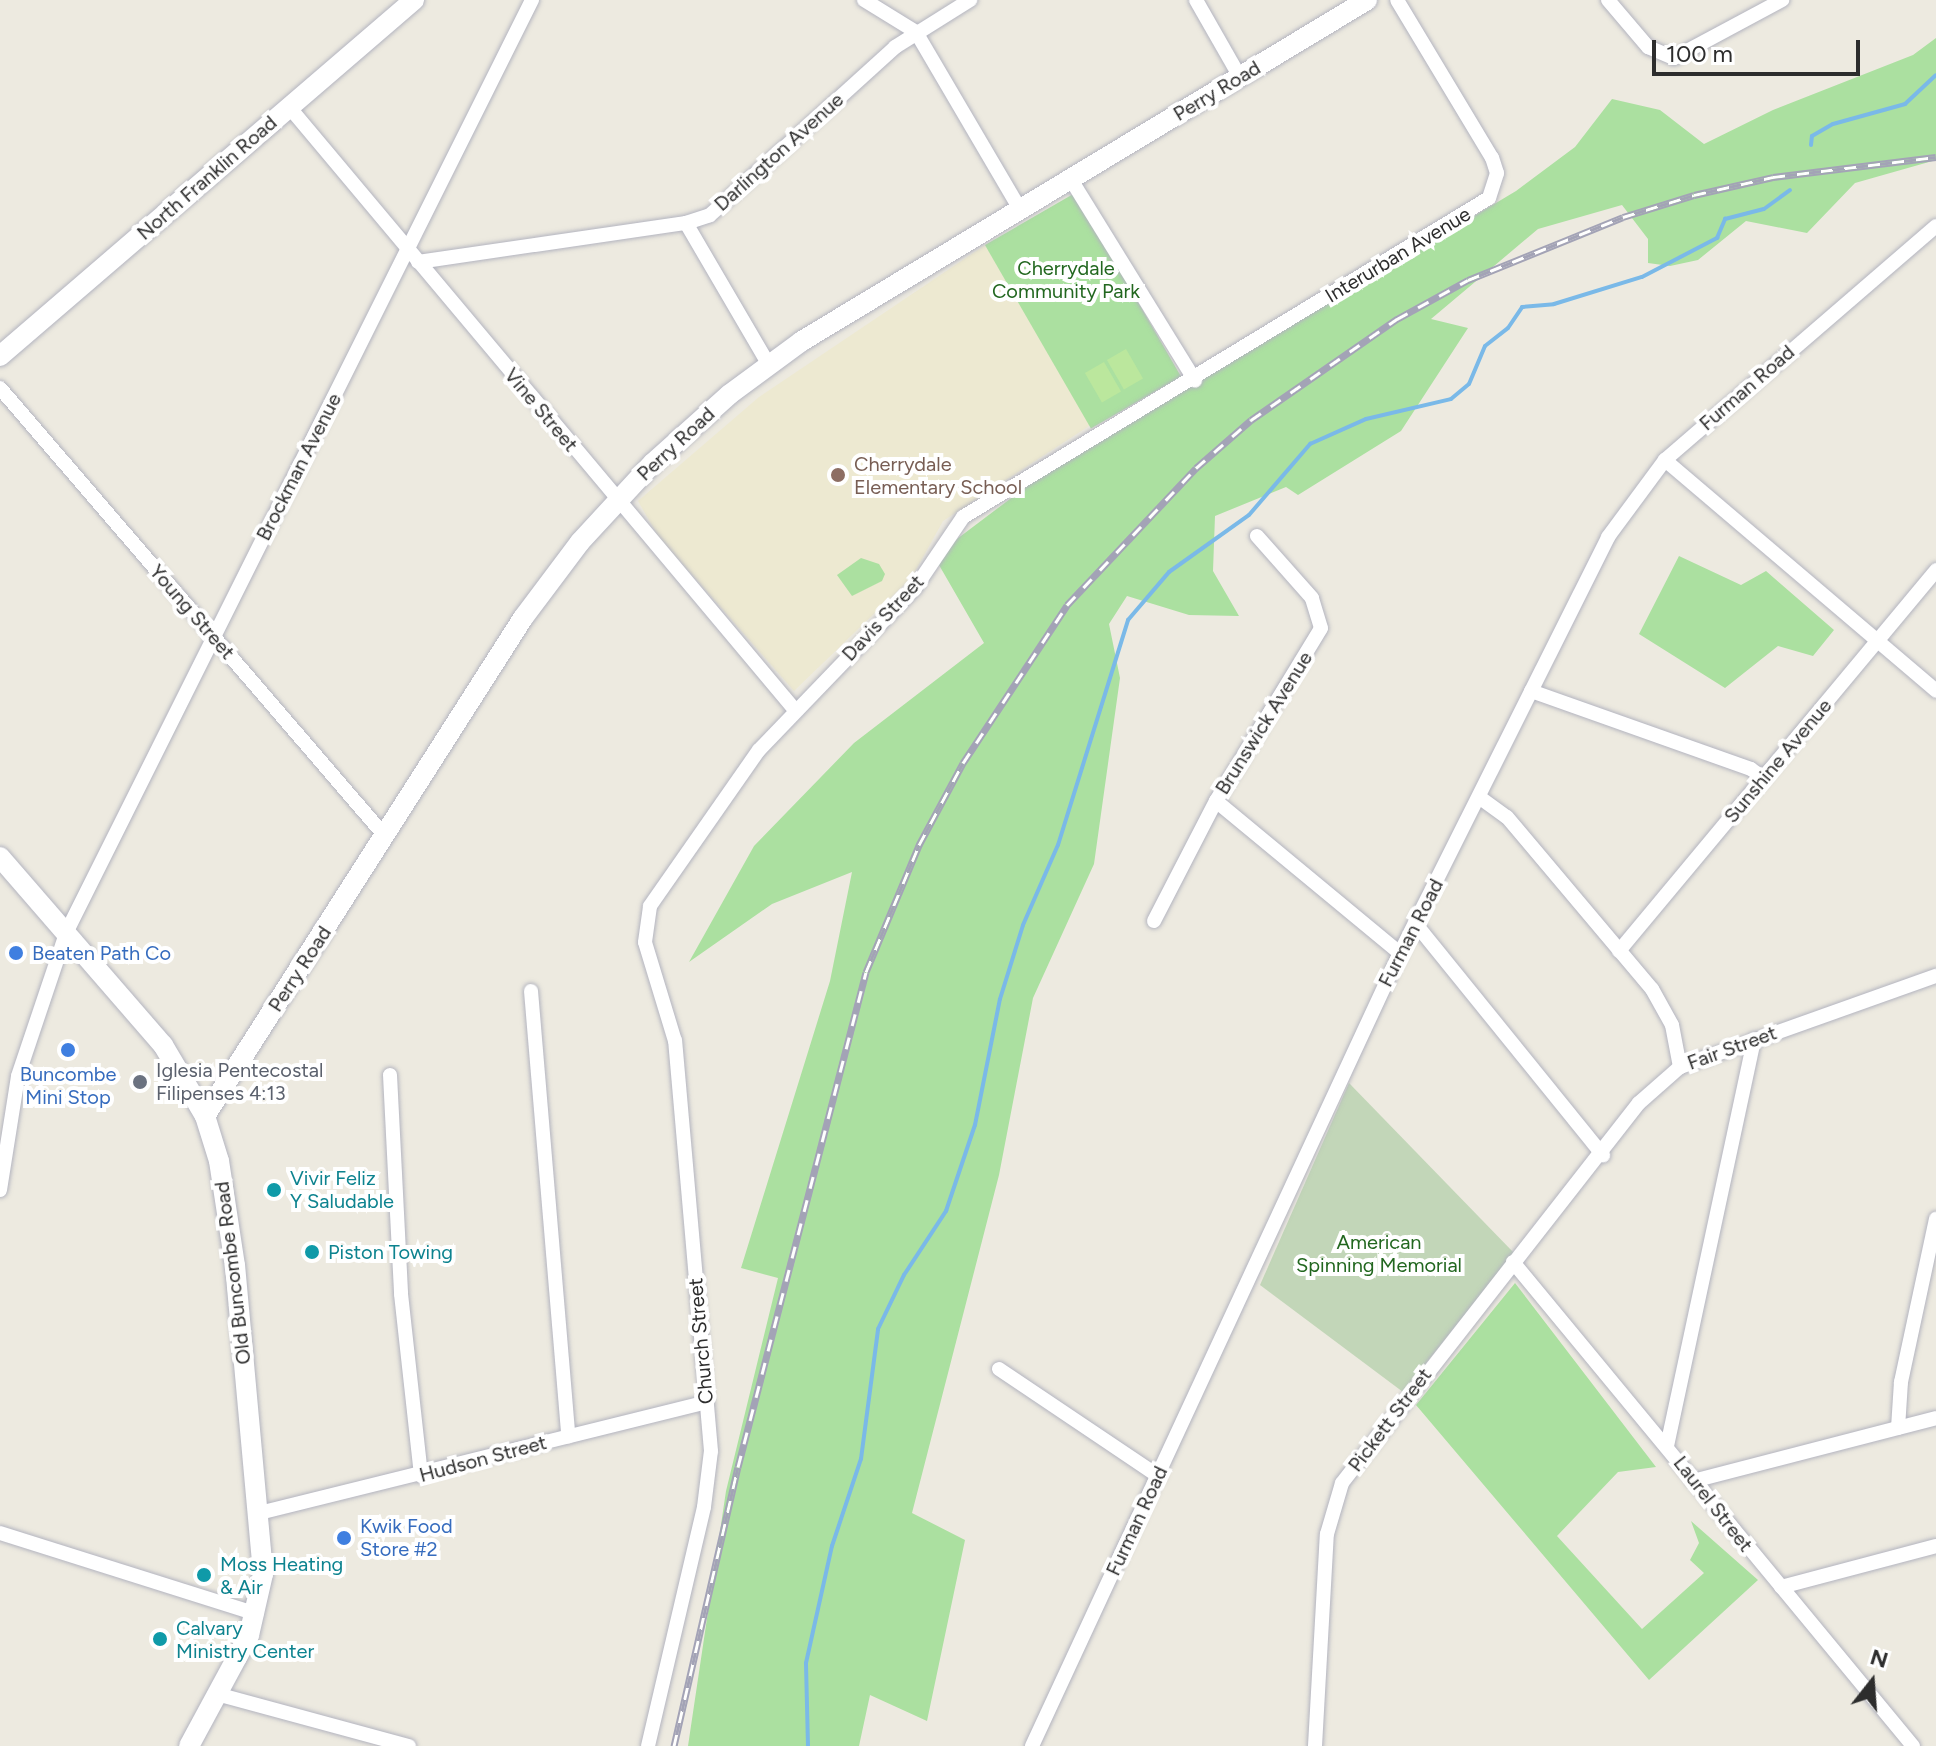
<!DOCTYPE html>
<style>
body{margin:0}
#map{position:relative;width:1936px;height:1746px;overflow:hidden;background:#edeae0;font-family:Figtree,sans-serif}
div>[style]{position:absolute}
.education>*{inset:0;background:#ede9d1}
.green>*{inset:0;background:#abe0a0;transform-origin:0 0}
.cemetery>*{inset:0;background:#c2d6b8}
.pitch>*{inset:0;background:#bbe79d;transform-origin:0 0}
.stream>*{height:4px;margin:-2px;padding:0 2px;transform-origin:2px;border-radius:2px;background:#7ab9e8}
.roads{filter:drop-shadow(0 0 2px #b3b4bf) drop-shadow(0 0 2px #b3b4bf)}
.street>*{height:14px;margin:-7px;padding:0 7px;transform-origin:7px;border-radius:7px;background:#fff}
.secondary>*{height:20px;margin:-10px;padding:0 10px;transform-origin:10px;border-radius:10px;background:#fff}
.rail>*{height:7px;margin-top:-3.5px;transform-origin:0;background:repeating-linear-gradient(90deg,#fff 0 12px,#a3a3b6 0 24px);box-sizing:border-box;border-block:2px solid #a3a3b6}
.dots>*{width:22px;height:22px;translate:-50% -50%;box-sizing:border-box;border:4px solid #fff;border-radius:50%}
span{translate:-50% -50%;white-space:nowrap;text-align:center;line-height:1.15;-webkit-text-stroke:8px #fff;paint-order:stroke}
.street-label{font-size:20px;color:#2d2d2d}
.park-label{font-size:20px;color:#22671f}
.education-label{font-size:20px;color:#785e54}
.left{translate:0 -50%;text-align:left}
.shop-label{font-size:20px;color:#366cbe}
.worship-label{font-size:20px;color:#5b616d}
.culture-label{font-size:20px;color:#0d838f}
.north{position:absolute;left:1832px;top:1642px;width:80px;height:80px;-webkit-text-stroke:6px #fff;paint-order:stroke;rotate:17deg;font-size:22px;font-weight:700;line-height:32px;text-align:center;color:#2d2d2d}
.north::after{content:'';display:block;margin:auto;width:28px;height:36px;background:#2d2d2d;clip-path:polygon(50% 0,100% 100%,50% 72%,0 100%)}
.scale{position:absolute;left:1652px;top:40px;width:208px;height:36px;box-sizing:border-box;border:4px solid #2d2d2d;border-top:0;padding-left:10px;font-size:24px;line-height:28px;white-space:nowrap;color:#2d2d2d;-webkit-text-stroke:6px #fff;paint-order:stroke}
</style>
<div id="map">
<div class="education">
<i style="clip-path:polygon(985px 245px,1092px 424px,943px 521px,912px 577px,794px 691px,658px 536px,638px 501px,759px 397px)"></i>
</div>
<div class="green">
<i style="clip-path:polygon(1936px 38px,1936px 160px,1855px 183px,1807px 233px,1746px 221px,1698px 260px,1670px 266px,1648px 263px,1648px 239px,1622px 205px,1538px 229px,1431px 319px,1468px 328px,1401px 431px,1298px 495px,1286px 487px,1215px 516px,1213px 571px,1239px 616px,1189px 615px,1127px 596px,1109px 624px,1120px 678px,1094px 864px,1033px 998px,999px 1175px,912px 1513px,965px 1540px,927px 1721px,870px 1695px,859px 1746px,688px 1746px,726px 1491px,778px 1278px,741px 1268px,830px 981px,852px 872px,772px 904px,689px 962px,754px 846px,854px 743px,984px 643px,939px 565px,949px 545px,1043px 474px,1516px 191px,1575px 147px,1612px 99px,1660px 110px,1704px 144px,1773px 110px,1913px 55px)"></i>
<i style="left:1075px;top:193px;width:212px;height:104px;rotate:60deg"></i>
<i style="clip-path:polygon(1679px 556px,1741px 585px,1766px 571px,1834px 630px,1813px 656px,1778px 646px,1725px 688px,1639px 634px)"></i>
<i style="clip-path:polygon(861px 558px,879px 564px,885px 574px,882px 581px,852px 596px,837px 575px)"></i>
<i style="clip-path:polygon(1515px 1283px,1656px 1467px,1618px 1472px,1557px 1536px,1642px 1629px,1704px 1573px,1690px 1560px,1699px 1543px,1691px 1521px,1758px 1580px,1649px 1680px,1416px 1405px)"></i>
</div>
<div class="cemetery">
<i style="clip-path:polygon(1349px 1083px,1514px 1253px,1403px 1392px,1260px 1285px)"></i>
</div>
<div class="pitch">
<i style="left:1126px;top:349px;width:34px;height:22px;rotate:60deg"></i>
<i style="left:1104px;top:362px;width:34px;height:22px;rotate:60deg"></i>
</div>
<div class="stream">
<i style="left:1811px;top:145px;width:9px;rotate:-84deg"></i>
<i style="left:1812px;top:136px;width:24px;rotate:-30deg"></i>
<i style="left:1833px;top:124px;width:75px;rotate:-15.5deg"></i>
<i style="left:1905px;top:104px;width:42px;rotate:-43.1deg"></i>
<i style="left:808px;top:1746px;width:83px;rotate:-91.4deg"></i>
<i style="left:806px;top:1663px;width:120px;rotate:-77.5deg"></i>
<i style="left:832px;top:1546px;width:92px;rotate:-71.6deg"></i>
<i style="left:861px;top:1459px;width:131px;rotate:-82.5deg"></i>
<i style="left:878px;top:1329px;width:60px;rotate:-64.3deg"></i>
<i style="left:904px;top:1275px;width:77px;rotate:-56.7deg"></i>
<i style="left:946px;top:1211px;width:91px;rotate:-71.4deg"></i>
<i style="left:975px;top:1125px;width:128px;rotate:-78.8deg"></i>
<i style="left:1000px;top:999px;width:77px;rotate:-72.7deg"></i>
<i style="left:1023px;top:925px;width:87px;rotate:-66.4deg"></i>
<i style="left:1058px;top:845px;width:236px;rotate:-72.7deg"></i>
<i style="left:1128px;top:620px;width:63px;rotate:-49.5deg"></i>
<i style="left:1169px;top:572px;width:98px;rotate:-35.5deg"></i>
<i style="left:1249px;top:515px;width:94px;rotate:-49.3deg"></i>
<i style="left:1310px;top:444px;width:61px;rotate:-24.1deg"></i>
<i style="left:1366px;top:419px;width:87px;rotate:-13.2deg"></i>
<i style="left:1451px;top:399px;width:23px;rotate:-40deg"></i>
<i style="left:1469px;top:384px;width:41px;rotate:-67.2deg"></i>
<i style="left:1485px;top:346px;width:29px;rotate:-38deg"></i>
<i style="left:1508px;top:328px;width:25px;rotate:-56deg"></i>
<i style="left:1522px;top:307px;width:32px;rotate:-5deg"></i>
<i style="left:1554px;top:304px;width:92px;rotate:-17.1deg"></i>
<i style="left:1642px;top:277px;width:85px;rotate:-27.5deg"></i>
<i style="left:1717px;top:238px;width:21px;rotate:-67deg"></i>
<i style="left:1725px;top:219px;width:40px;rotate:-14.4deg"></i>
<i style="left:1764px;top:209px;width:32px;rotate:-36deg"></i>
</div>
<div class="roads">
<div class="street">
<i style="left:864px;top:0;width:61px;rotate:31.6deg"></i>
<i style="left:916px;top:32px;width:205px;rotate:59.6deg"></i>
<i style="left:1196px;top:0;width:89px;rotate:60.3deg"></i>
<i style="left:1608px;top:0;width:62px;rotate:49.6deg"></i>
<i style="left:1648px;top:47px;width:28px;rotate:23deg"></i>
<i style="left:1674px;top:58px;width:123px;rotate:-28.2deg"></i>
<i style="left:290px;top:108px;width:786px;rotate:50.01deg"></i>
<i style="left:1070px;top:178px;width:238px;rotate:58.3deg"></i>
<i style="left:686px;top:223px;width:164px;rotate:59.7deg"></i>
<i style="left:418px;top:262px;width:271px;rotate:-8.3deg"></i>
<i style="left:686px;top:223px;width:25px;rotate:-18deg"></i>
<i style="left:710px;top:215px;width:250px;rotate:-42.2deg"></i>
<i style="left:895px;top:47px;width:89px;rotate:-32.1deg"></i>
<i style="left:0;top:388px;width:591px;rotate:49.33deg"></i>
<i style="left:1665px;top:460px;width:356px;rotate:40.4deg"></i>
<i style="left:1531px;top:691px;width:233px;rotate:19.5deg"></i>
<i style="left:1751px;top:769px;width:15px;rotate:37deg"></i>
<i style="left:1479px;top:797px;width:34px;rotate:36deg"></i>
<i style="left:1507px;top:817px;width:225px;rotate:49.9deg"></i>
<i style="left:1652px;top:989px;width:41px;rotate:60.9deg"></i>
<i style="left:1672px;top:1025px;width:43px;rotate:79.2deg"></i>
<i style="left:1216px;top:801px;width:239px;rotate:39.6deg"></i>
<i style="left:1154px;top:921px;width:135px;rotate:-62.7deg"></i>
<i style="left:1216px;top:801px;width:202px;rotate:-58.7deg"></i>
<i style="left:1321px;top:628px;width:31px;rotate:-107deg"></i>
<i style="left:1312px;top:598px;width:83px;rotate:-131.6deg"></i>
<i style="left:1415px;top:923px;width:299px;rotate:51deg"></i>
<i style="left:1619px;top:951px;width:496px;rotate:-50.2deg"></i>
<i style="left:531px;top:991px;width:447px;rotate:85.2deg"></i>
<i style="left:390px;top:1075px;width:219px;rotate:87.1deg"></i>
<i style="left:401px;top:1294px;width:183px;rotate:83.7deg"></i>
<i style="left:0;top:1190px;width:115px;rotate:-81deg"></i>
<i style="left:18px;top:1076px;width:151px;rotate:-71.4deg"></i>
<i style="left:66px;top:933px;width:1043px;rotate:-63.46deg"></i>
<i style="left:1513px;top:1262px;width:628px;rotate:50.43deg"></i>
<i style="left:999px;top:1369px;width:192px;rotate:33.9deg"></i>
<i style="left:1898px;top:1428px;width:46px;rotate:-86.3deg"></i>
<i style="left:1901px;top:1382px;width:167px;rotate:-77.9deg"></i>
<i style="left:1667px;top:1446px;width:416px;rotate:-77.9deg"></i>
<i style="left:1693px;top:1481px;width:251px;rotate:-14.5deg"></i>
<i style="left:259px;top:1513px;width:461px;rotate:-13.9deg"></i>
<i style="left:0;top:1533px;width:269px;rotate:17.5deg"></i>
<i style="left:1781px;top:1587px;width:160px;rotate:-14.8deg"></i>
<i style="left:217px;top:1694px;width:199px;rotate:15.2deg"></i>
<i style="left:648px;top:1746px;width:245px;rotate:-76.8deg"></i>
<i style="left:704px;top:1507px;width:56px;rotate:-82.9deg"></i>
<i style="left:711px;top:1451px;width:412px;rotate:-95deg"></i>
<i style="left:675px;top:1041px;width:103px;rotate:-106.9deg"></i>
<i style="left:645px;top:942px;width:36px;rotate:-82deg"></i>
<i style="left:650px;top:906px;width:190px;rotate:-55.1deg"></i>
<i style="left:759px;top:750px;width:225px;rotate:-46.1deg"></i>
<i style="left:915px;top:588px;width:86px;rotate:-55.9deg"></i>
<i style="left:963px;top:517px;width:615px;rotate:-31.24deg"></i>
<i style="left:1489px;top:198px;width:26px;rotate:-72deg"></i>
<i style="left:1497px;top:173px;width:16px;rotate:-108deg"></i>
<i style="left:1492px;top:158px;width:184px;rotate:-121deg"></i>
<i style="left:1032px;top:1746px;width:874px;rotate:-65.11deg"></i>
<i style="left:1400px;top:953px;width:465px;rotate:-63.4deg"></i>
<i style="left:1608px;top:537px;width:96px;rotate:-53.5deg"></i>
<i style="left:1665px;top:460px;width:358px;rotate:-40.8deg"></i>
<i style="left:1315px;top:1746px;width:212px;rotate:-86.8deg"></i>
<i style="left:1327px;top:1534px;width:53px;rotate:-73.6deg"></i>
<i style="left:1342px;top:1483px;width:482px;rotate:-52deg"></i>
<i style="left:1639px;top:1103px;width:55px;rotate:-41.3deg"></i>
<i style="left:1680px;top:1067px;width:272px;rotate:-19.6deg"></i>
</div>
<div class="secondary">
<i style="left:0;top:356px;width:546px;rotate:-40.69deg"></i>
<i style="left:0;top:857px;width:249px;rotate:49.1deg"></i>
<i style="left:163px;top:1045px;width:82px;rotate:59.4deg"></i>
<i style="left:205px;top:1116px;width:47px;rotate:72.7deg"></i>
<i style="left:219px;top:1161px;width:105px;rotate:81.3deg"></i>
<i style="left:235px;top:1265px;width:310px;rotate:84.8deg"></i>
<i style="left:263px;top:1574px;width:63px;rotate:102.9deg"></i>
<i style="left:249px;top:1635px;width:126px;rotate:118.4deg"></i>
<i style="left:205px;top:1116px;width:591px;rotate:-57.44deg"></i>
<i style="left:523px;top:618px;width:95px;rotate:-53.1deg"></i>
<i style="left:580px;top:542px;width:108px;rotate:-47.3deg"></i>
<i style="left:653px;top:463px;width:103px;rotate:-41.9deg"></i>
<i style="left:730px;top:394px;width:89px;rotate:-36.4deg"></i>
<i style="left:802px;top:341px;width:660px;rotate:-31.11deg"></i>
</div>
</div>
<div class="rail">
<i style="left:674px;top:1746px;width:286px;rotate:-77.1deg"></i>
<i style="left:738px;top:1467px;width:511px;rotate:-75.5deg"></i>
<i style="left:866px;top:972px;width:138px;rotate:-67.3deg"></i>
<i style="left:919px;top:845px;width:93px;rotate:-61.8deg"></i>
<i style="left:963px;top:763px;width:189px;rotate:-56.6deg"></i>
<i style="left:1067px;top:605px;width:188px;rotate:-46.7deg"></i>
<i style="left:1196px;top:468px;width:73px;rotate:-41.1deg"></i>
<i style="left:1251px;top:420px;width:178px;rotate:-34.7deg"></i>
<i style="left:1397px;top:319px;width:81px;rotate:-28.8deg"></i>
<i style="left:1468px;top:280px;width:167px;rotate:-22.1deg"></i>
<i style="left:1623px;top:217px;width:74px;rotate:-17.2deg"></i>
<i style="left:1694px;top:195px;width:81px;rotate:-12.8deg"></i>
<i style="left:1773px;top:177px;width:164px;rotate:-7deg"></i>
</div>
<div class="dots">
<i style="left:838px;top:475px;background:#8d6e63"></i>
<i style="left:16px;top:953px;background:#3f7fe0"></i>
<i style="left:68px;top:1050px;background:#3f7fe0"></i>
<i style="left:140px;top:1082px;background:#6b7280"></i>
<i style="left:274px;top:1190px;background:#0f9aa8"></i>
<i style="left:312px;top:1252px;background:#0f9aa8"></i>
<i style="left:344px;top:1538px;background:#3f7fe0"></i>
<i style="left:204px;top:1575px;background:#0f9aa8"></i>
<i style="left:160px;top:1639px;background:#0f9aa8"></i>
</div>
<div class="street-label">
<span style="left:1217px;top:91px;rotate:-31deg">Perry Road</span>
<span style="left:779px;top:152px;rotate:-42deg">Darlington Avenue</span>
<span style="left:207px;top:178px;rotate:-41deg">North Franklin Road</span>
<span style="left:1398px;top:255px;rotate:-31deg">Interurban Avenue</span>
<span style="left:1747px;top:388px;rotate:-41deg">Furman Road</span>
<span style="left:541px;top:410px;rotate:50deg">Vine Street</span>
<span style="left:676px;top:444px;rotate:-43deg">Perry Road</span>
<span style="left:299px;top:467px;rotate:-63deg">Brockman Avenue</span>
<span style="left:192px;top:612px;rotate:49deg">Young Street</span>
<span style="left:883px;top:618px;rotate:-47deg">Davis Street</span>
<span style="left:1264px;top:723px;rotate:-58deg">Brunswick Avenue</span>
<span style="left:1778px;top:761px;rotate:-50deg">Sunshine Avenue</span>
<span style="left:1411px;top:933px;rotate:-63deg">Furman Road</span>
<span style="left:300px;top:969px;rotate:-57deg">Perry Road</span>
<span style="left:1732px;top:1048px;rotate:-20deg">Fair Street</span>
<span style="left:233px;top:1273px;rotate:-97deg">Old Buncombe Road</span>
<span style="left:701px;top:1341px;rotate:-95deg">Church Street</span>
<span style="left:1390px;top:1420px;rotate:-53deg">Pickett Street</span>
<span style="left:483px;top:1459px;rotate:-15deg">Hudson Street</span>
<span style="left:1713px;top:1504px;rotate:52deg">Laurel Street</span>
<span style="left:1137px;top:1521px;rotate:-65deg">Furman Road</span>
</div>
<div class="park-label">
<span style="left:1066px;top:280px">Cherrydale<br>Community Park</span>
<span style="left:1379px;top:1254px">American<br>Spinning Memorial</span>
</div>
<div class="education-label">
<span class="left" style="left:854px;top:476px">Cherrydale<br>Elementary School</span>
</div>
<div class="shop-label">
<span class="left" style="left:32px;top:953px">Beaten Path Co</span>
<span style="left:68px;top:1086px">Buncombe<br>Mini Stop</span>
<span class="left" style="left:360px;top:1538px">Kwik Food<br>Store #2</span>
</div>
<div class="worship-label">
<span class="left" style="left:156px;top:1082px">Iglesia Pentecostal<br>Filipenses 4:13</span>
</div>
<div class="culture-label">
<span class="left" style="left:290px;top:1190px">Vivir Feliz<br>Y Saludable</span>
<span class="left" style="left:328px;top:1252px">Piston Towing</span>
<span class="left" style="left:220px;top:1576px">Moss Heating<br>&amp; Air</span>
<span class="left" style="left:176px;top:1640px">Calvary<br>Ministry Center</span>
</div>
<div class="north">N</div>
<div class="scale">100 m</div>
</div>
